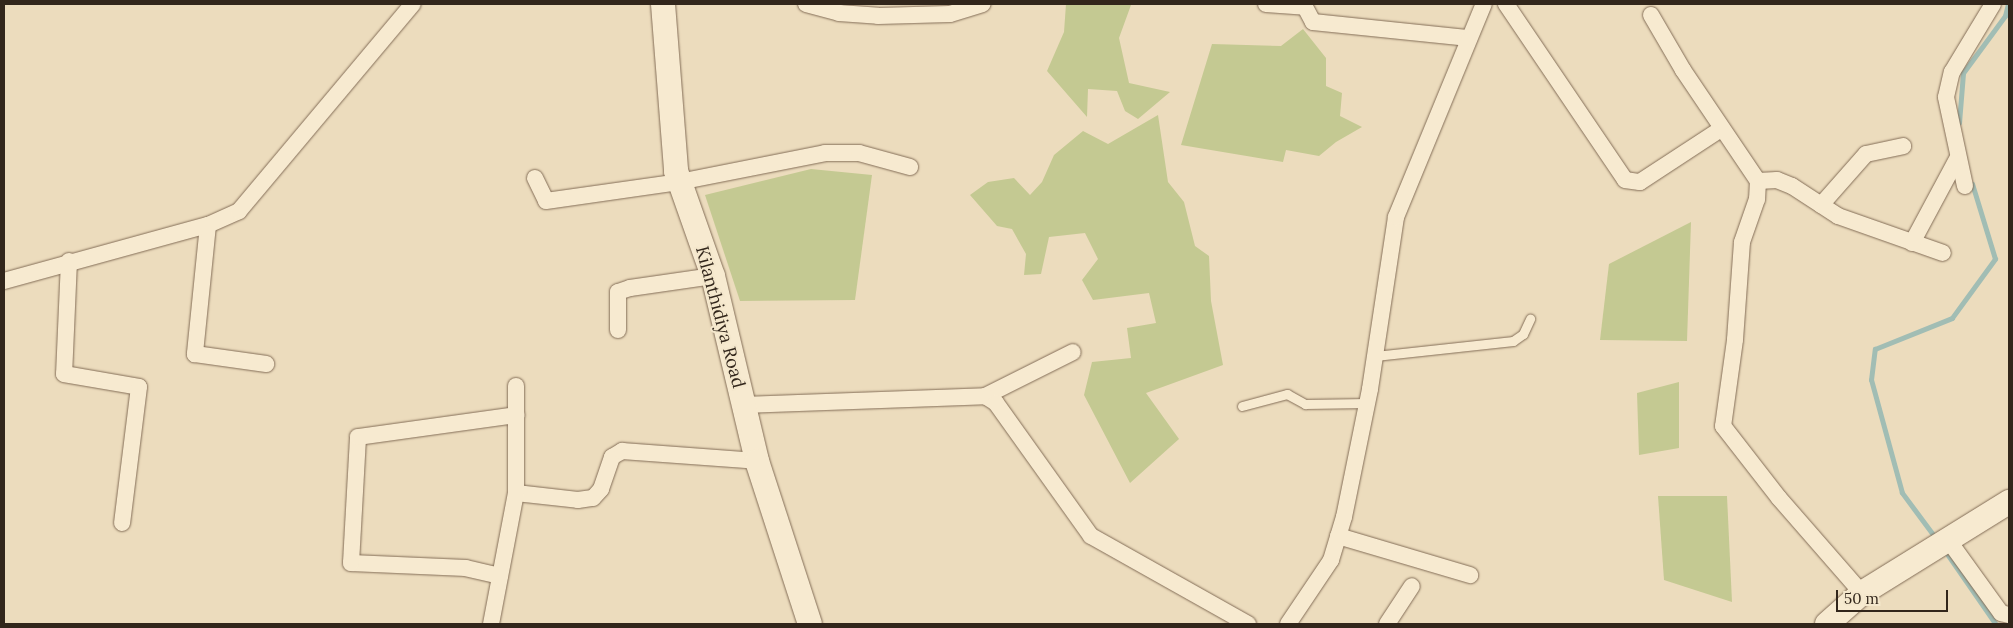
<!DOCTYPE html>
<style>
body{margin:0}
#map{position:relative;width:2013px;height:628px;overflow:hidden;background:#ecdcbd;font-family:Lora,serif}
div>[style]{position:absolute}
.green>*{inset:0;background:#c4c992}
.stream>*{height:4.5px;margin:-2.25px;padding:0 2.25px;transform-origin:2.25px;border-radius:2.25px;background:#a1bdb4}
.roads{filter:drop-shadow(0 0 1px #836d57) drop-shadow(0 0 1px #836d57)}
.lane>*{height:9px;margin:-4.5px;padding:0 4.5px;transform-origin:4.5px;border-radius:4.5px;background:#f7ead0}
.street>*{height:16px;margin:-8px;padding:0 8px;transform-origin:8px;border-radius:8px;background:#f7ead0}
.secondary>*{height:24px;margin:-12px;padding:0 12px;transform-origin:12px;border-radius:12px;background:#f7ead0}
span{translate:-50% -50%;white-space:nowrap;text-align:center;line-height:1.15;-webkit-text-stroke:4px #f4e7cc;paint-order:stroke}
.street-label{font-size:18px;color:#32261b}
.frame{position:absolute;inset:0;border:5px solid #32261b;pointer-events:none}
.scale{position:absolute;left:1836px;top:590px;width:112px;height:22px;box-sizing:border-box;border:2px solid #32261b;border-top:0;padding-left:6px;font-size:15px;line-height:18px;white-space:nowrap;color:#32261b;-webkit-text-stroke:4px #f4e7cc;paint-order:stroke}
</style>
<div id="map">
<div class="green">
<i style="clip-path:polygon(1066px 4px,1131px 5px,1119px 38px,1129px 83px,1170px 92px,1138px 119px,1125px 111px,1117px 91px,1088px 89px,1087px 117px,1047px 71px,1064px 32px)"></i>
<i style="clip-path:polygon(1303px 29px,1326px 58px,1326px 86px,1342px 93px,1340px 116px,1362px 127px,1336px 142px,1319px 156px,1286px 150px,1283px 162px,1181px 145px,1212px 44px,1281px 46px)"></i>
<i style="clip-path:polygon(1158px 115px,1168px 182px,1184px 202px,1195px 246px,1209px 256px,1211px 301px,1223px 365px,1146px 393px,1179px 439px,1130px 483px,1084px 395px,1092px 362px,1131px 358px,1127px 328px,1156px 323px,1149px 293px,1093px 300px,1082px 280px,1098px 259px,1085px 233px,1049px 237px,1041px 274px,1024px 275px,1026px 254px,1012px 229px,997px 226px,970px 195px,988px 182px,1014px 178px,1030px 195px,1042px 182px,1054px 155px,1083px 131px,1108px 144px)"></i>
<i style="clip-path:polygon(811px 169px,872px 175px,855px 300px,740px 301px,705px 195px)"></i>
<i style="clip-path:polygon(1691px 222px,1687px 341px,1600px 340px,1609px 264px)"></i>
<i style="clip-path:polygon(1679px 382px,1679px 448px,1639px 455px,1637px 393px)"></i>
<i style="clip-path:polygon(1658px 496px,1727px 496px,1732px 602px,1664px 580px)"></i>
</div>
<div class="stream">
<i style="left:1959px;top:123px;width:50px;rotate:-85.4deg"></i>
<i style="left:1963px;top:73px;width:71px;rotate:-53.6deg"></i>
<i style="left:2005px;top:16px;width:12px;rotate:-76deg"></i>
<i style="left:1936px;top:539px;width:57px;rotate:-126.5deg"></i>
<i style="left:1902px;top:493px;width:117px;rotate:-105.3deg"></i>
<i style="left:1871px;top:380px;width:31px;rotate:-83deg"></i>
<i style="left:1875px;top:349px;width:83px;rotate:-21.9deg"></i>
<i style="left:1952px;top:318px;width:73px;rotate:-53.9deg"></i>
<i style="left:1995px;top:259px;width:78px;rotate:-107deg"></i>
<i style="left:1944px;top:549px;width:91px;rotate:55.3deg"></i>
</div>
<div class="roads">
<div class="lane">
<i style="left:1375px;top:356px;width:139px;rotate:-6.2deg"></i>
<i style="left:1513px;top:341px;width:12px;rotate:-35deg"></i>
<i style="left:1523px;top:334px;width:17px;rotate:-65deg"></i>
<i style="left:1242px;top:406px;width:47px;rotate:-14.9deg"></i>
<i style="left:1287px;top:394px;width:21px;rotate:29deg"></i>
<i style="left:1305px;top:404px;width:62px;rotate:-0.9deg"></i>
</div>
<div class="street">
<i style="left:806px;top:4px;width:34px;rotate:15deg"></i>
<i style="left:839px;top:13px;width:39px;rotate:4deg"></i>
<i style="left:878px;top:16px;width:72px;rotate:-1.6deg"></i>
<i style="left:950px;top:14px;width:34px;rotate:-17deg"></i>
<i style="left:1266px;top:4px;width:39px;rotate:4deg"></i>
<i style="left:1305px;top:7px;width:17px;rotate:62deg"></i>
<i style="left:1313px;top:22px;width:157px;rotate:5.9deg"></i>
<i style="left:1506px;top:4px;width:212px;rotate:55.9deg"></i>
<i style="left:1625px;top:180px;width:15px;rotate:8deg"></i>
<i style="left:1640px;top:182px;width:97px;rotate:-33.2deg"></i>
<i style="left:1651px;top:15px;width:64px;rotate:59.8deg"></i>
<i style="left:1683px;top:70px;width:134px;rotate:56deg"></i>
<i style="left:1758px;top:181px;width:18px;rotate:93deg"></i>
<i style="left:1757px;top:199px;width:46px;rotate:109.2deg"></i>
<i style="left:1742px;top:242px;width:98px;rotate:94.1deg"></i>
<i style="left:1735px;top:340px;width:87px;rotate:97.9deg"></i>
<i style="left:1723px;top:426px;width:91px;rotate:52.1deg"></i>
<i style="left:1779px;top:498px;width:126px;rotate:48.9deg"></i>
<i style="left:535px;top:178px;width:25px;rotate:64deg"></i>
<i style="left:546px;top:201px;width:134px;rotate:-8.1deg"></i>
<i style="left:679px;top:182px;width:149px;rotate:-11.2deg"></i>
<i style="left:825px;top:153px;width:34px"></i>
<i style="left:859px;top:153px;width:53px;rotate:15.4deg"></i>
<i style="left:1758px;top:181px;width:19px;rotate:-3deg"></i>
<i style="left:1777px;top:180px;width:16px;rotate:22deg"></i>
<i style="left:1792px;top:186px;width:55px;rotate:33.1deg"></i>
<i style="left:1838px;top:216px;width:111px;rotate:19.4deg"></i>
<i style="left:1965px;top:186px;width:91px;rotate:-102.1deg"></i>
<i style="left:1946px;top:97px;width:26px;rotate:-77deg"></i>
<i style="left:1952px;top:72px;width:79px;rotate:-58.9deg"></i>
<i style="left:1821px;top:205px;width:68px;rotate:-48.6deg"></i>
<i style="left:1866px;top:154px;width:38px;rotate:-12deg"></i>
<i style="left:208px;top:225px;width:130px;rotate:95.8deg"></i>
<i style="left:195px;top:354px;width:72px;rotate:8deg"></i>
<i style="left:1912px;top:243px;width:95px;rotate:-61.8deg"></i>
<i style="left:69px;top:261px;width:113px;rotate:92.5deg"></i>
<i style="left:64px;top:374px;width:76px;rotate:9.8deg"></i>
<i style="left:139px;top:387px;width:137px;rotate:97.1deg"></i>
<i style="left:4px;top:281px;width:212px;rotate:-15.4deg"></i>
<i style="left:208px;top:225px;width:34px;rotate:-24deg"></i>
<i style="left:239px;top:211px;width:270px;rotate:-50deg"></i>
<i style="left:618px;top:330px;width:38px;rotate:-90deg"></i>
<i style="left:618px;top:292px;width:13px;rotate:-18deg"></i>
<i style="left:630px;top:288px;width:84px;rotate:-8.2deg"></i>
<i style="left:985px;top:396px;width:98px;rotate:-26.6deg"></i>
<i style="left:743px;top:405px;width:242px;rotate:-2.1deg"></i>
<i style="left:985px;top:396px;width:13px;rotate:32deg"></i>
<i style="left:996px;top:403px;width:163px;rotate:54.5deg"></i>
<i style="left:1091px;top:536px;width:180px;rotate:29.3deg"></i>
<i style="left:516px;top:493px;width:62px;rotate:6.4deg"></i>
<i style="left:578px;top:500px;width:15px;rotate:-8deg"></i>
<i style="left:593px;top:498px;width:12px;rotate:-48deg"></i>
<i style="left:601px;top:489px;width:34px;rotate:-71deg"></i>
<i style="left:612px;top:457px;width:12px;rotate:-31deg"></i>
<i style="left:622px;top:451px;width:135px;rotate:4.2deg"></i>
<i style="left:1338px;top:536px;width:138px;rotate:16.5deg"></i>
<i style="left:1949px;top:541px;width:89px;rotate:54.2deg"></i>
<i style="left:2001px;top:613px;width:8px;rotate:14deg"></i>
<i style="left:500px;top:576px;width:35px;rotate:-167deg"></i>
<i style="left:466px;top:568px;width:115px;rotate:-177.5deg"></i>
<i style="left:351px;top:563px;width:126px;rotate:-86.8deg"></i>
<i style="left:358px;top:437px;width:160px;rotate:-7.9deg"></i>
<i style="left:491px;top:624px;width:133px;rotate:-79.2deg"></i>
<i style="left:516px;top:493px;width:107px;rotate:-90deg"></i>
<i style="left:1288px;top:624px;width:77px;rotate:-56.1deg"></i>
<i style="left:1331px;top:560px;width:45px;rotate:-73.2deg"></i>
<i style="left:1344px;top:517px;width:131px;rotate:-78.5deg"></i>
<i style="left:1370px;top:389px;width:174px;rotate:-81.4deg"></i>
<i style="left:1396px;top:217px;width:230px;rotate:-67.6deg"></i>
<i style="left:1387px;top:624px;width:45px;rotate:-56.7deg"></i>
</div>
<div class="secondary">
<i style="left:663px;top:4px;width:168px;rotate:85.5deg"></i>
<i style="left:676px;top:171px;width:111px;rotate:70.6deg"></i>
<i style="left:713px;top:276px;width:190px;rotate:76.6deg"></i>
<i style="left:757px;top:461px;width:171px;rotate:72deg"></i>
<i style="left:1827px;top:624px;width:47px;rotate:-41.5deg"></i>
<i style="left:1862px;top:593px;width:173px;rotate:-31.8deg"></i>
</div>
</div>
<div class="street-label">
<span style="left:720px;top:317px;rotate:75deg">Kilanthidiya Road</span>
</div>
<div class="frame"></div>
<div class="scale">50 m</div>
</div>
